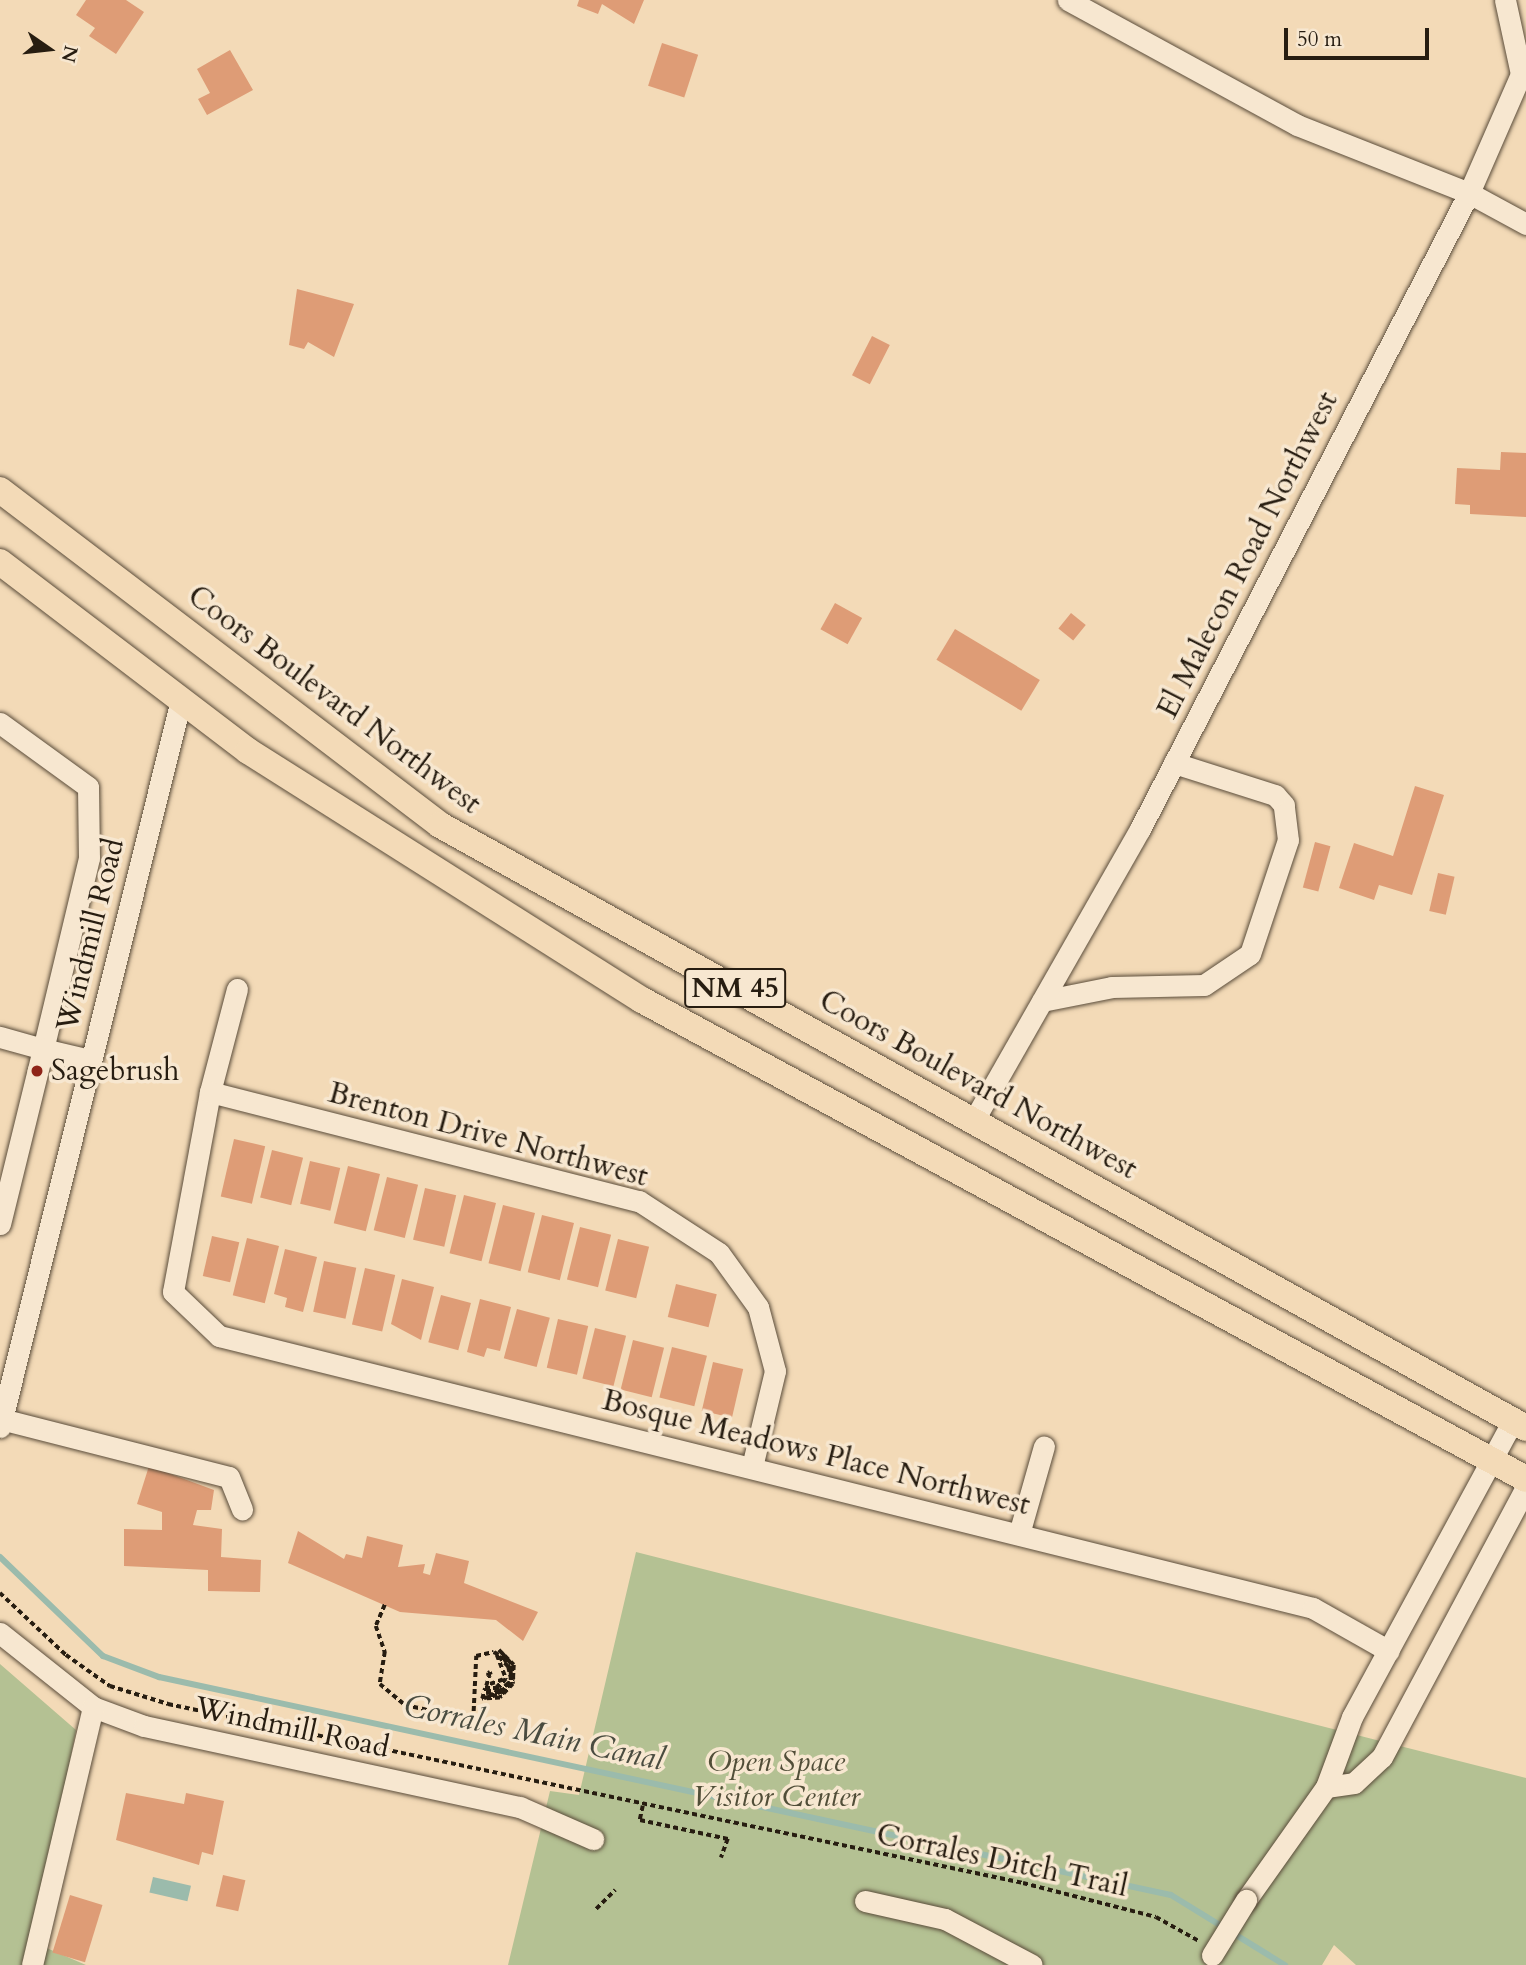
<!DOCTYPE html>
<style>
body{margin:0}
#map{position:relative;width:1526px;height:1965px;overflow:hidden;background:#f3dab7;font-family:Cardo,serif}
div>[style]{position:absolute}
.green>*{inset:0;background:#b4c193}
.water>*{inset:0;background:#9bbbac;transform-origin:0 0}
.stream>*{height:6px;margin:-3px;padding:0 3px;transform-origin:3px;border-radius:3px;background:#9bbbac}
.building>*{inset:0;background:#de9c76;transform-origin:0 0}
.path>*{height:3.5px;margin-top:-1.75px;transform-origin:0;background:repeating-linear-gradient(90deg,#271d11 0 5px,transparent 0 8.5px)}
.roads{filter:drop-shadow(0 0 2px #5a4c3a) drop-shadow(0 0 2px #5a4c3a)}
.minor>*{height:21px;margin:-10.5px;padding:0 10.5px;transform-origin:10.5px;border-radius:10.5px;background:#f7e7d0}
.major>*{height:26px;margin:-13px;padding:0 13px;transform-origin:13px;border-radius:13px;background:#f3dab7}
.bridges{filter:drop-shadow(0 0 2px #5a4c3a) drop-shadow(0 0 2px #5a4c3a)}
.minor-bridge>*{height:21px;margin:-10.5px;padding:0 10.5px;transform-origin:10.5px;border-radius:10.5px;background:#f7e7d0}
.dots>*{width:19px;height:19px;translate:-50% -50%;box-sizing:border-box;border:4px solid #f7e7d0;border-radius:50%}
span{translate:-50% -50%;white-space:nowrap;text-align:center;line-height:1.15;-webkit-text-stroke:7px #f7e7d0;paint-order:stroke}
.shield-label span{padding:2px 5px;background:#f7e7d0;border:2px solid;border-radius:5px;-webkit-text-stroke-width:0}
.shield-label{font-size:28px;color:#271d11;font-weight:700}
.street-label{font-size:30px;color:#271d11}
.poi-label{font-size:30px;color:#271d11}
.left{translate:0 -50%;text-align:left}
.park-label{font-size:30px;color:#514e38;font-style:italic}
.water-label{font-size:32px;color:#4a4c40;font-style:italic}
.north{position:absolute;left:14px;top:14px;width:70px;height:70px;-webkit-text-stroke:5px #f7e7d0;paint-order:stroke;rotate:104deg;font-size:19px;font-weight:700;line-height:28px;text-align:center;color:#271d11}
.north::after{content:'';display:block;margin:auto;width:24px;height:32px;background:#271d11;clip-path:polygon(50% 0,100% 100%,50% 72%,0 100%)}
.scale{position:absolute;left:1284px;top:28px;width:145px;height:32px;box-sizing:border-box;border:4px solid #271d11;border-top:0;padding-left:9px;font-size:21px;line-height:24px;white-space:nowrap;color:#271d11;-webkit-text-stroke:5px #f7e7d0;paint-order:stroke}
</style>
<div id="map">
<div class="green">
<i style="clip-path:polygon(636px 1552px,1526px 1778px,1526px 1965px,1356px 1965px,1334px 1945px,1322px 1965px,508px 1965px,550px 1791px,579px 1795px)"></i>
<i style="clip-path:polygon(0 1664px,76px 1730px,35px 1943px,86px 1965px,0 1965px)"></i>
</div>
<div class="water">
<i style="left:153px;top:1877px;width:39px;height:16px;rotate:13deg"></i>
</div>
<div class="stream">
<i style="left:0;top:1557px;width:143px;rotate:43.9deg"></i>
<i style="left:103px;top:1656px;width:60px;rotate:20.6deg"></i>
<i style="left:159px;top:1677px;width:1035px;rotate:12.16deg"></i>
<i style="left:1171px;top:1895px;width:134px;rotate:31.6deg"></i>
</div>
<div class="building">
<i style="clip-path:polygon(86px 0,126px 0,144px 12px,116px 54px,89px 36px,95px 28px,76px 15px)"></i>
<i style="clip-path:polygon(579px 0,644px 0,634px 24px,602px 4px,598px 14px,577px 6px)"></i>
<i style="left:662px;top:43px;width:38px;height:45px;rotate:18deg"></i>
<i style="clip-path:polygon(230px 50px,253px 90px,207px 115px,198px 99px,210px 93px,197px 69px)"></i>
<i style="clip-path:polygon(297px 289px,354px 304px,334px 357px,308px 342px,304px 349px,289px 345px)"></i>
<i style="left:872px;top:336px;width:20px;height:44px;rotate:27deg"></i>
<i style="clip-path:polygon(1501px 452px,1526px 453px,1526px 517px,1470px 514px,1470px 505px,1455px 504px,1457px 468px,1500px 470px)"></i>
<i style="left:835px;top:603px;width:31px;height:30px;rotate:29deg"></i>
<i style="left:1071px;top:613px;width:19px;height:20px;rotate:39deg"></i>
<i style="left:955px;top:629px;width:99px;height:36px;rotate:31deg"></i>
<i style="clip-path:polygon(1415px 786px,1444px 795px,1412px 895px,1379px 885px,1374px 900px,1339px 888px,1354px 843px,1393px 856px)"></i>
<i style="left:1315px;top:842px;width:16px;height:47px;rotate:15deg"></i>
<i style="left:1438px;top:873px;width:17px;height:39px;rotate:13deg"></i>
<i style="left:234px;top:1139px;width:32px;height:59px;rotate:13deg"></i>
<i style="left:272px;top:1150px;width:32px;height:49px;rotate:14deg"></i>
<i style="left:310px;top:1161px;width:31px;height:44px;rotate:13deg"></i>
<i style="left:348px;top:1166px;width:33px;height:59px;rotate:14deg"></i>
<i style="left:387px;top:1177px;width:32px;height:55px;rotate:14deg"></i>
<i style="left:425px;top:1188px;width:32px;height:53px;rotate:13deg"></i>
<i style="left:464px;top:1195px;width:33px;height:60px;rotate:14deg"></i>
<i style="left:503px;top:1205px;width:33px;height:60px;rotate:14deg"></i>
<i style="left:542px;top:1215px;width:33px;height:59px;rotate:14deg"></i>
<i style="left:580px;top:1227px;width:32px;height:54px;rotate:14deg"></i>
<i style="left:212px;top:1236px;width:28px;height:41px;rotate:13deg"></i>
<i style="left:247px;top:1238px;width:33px;height:59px;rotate:14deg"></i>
<i style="left:618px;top:1239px;width:32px;height:53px;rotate:14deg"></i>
<i style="clip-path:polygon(285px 1249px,317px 1257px,303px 1312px,285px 1307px,287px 1298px,274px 1294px)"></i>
<i style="left:324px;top:1261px;width:33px;height:52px;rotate:12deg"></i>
<i style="left:365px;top:1268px;width:31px;height:58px;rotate:13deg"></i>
<i style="clip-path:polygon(402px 1279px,434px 1287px,421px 1340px,391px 1324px)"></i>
<i style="left:676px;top:1284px;width:42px;height:34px;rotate:14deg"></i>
<i style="left:441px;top:1295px;width:31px;height:49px;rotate:15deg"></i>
<i style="clip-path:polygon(480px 1299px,511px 1307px,500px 1351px,487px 1348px,484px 1357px,467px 1352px)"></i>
<i style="left:517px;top:1309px;width:34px;height:51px;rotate:15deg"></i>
<i style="left:558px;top:1319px;width:31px;height:50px;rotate:13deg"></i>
<i style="left:595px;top:1328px;width:32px;height:52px;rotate:14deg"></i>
<i style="left:633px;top:1340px;width:32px;height:51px;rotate:14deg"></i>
<i style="left:672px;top:1347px;width:36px;height:52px;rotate:14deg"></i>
<i style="left:713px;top:1362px;width:31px;height:50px;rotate:13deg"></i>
<i style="clip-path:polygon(149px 1466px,214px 1490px,211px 1510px,197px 1510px,193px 1525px,222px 1529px,221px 1557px,261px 1560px,260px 1592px,208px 1591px,208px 1570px,124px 1566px,124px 1529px,162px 1530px,162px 1512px,137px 1504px)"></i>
<i style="clip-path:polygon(298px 1531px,344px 1559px,346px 1554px,362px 1558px,367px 1536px,403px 1545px,398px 1567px,425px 1564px,423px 1573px,430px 1575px,436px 1553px,469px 1561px,464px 1583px,538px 1612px,523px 1641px,496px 1620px,400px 1612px,288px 1563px)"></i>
<i style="clip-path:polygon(126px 1793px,184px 1804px,186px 1793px,224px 1801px,213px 1855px,202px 1852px,199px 1865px,116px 1840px)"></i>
<i style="left:223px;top:1875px;width:23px;height:32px;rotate:13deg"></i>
<i style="left:70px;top:1895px;width:34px;height:60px;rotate:17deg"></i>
</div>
<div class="path">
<i style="left:0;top:1593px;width:91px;rotate:43.2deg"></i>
<i style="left:66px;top:1655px;width:54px;rotate:35.2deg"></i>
<i style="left:110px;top:1686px;width:61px;rotate:17.2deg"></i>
<i style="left:168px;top:1704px;width:874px;rotate:11.82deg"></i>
<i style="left:1023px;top:1883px;width:137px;rotate:14.3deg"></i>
<i style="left:1156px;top:1917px;width:49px;rotate:29.2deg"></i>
<i style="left:385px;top:1605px;width:23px;rotate:113deg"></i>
<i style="left:376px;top:1626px;width:28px;rotate:71deg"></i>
<i style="left:385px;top:1652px;width:32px;rotate:99deg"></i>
<i style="left:380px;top:1684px;width:33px;rotate:40deg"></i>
<i style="left:405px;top:1705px;width:70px;rotate:12.4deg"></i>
<i style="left:473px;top:1720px;width:64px;rotate:-87.3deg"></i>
<i style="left:476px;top:1656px;width:18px;rotate:-13deg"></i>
<i style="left:494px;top:1652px;width:12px;rotate:31deg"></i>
<i style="left:504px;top:1658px;width:14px;rotate:60deg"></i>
<i style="left:511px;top:1670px;width:10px;rotate:90deg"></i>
<i style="left:511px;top:1680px;width:13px;rotate:-103deg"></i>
<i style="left:508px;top:1667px;width:16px;rotate:-133deg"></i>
<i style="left:497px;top:1655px;width:26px;rotate:69deg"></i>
<i style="left:506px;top:1679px;width:11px;rotate:128deg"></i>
<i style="left:499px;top:1688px;width:14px;rotate:159deg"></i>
<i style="left:486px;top:1693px;width:12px;rotate:-5deg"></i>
<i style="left:498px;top:1692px;width:16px;rotate:-40deg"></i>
<i style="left:510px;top:1682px;width:13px;rotate:129deg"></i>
<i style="left:502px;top:1692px;width:19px;rotate:162deg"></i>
<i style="left:484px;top:1698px;width:18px;rotate:-13deg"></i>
<i style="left:502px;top:1694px;width:18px;rotate:-52deg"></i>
<i style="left:513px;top:1680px;width:16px;rotate:-97deg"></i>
<i style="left:511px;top:1664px;width:18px;rotate:-131deg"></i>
<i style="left:499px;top:1650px;width:21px;rotate:45deg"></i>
<i style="left:514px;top:1665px;width:19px;rotate:93deg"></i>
<i style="left:513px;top:1684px;width:19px;rotate:133deg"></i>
<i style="left:500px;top:1698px;width:18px;rotate:177deg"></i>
<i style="left:482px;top:1699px;width:11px;rotate:-75deg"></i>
<i style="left:485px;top:1688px;width:11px"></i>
<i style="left:496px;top:1688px;width:11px;rotate:-49deg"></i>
<i style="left:503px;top:1680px;width:18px;rotate:161deg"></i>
<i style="left:486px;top:1686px;width:10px;rotate:-73deg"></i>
<i style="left:490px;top:1672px;width:3px;rotate:72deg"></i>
<i style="left:491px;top:1675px;width:3px;rotate:162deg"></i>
<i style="left:488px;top:1676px;width:3px;rotate:-90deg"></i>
<i style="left:488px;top:1673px;width:2px;rotate:-27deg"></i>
<i style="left:643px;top:1806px;width:14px;rotate:102deg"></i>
<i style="left:640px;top:1820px;width:90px;rotate:12.2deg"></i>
<i style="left:728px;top:1839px;width:20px;rotate:110deg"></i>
<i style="left:596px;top:1909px;width:27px;rotate:-45deg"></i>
</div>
<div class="roads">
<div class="minor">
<i style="left:1068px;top:0;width:261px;rotate:28.6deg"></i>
<i style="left:1297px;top:125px;width:185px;rotate:21.6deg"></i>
<i style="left:1469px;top:193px;width:65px;rotate:28.5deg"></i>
<i style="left:0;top:723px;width:109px;rotate:36deg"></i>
<i style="left:88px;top:787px;width:71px;rotate:89.2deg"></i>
<i style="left:89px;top:858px;width:196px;rotate:103.5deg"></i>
<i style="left:43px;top:1049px;width:45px;rotate:-164.4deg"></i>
<i style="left:237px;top:989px;width:106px;rotate:104.7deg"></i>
<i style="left:210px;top:1092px;width:203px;rotate:100.5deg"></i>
<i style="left:173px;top:1292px;width:64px;rotate:43.7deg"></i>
<i style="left:219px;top:1336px;width:1127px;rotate:13.96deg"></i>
<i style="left:1313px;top:1608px;width:87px;rotate:29.5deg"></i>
<i style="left:1042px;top:1001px;width:71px;rotate:-11.3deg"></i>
<i style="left:1112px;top:987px;width:92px;rotate:-1.2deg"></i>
<i style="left:1204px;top:985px;width:55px;rotate:-34deg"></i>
<i style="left:1250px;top:954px;width:120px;rotate:-71.6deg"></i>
<i style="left:1288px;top:840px;width:35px;rotate:-97deg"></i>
<i style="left:1284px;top:805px;width:13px;rotate:-132deg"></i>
<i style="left:1275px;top:795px;width:106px;rotate:-162.4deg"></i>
<i style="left:210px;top:1092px;width:443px;rotate:14.3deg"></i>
<i style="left:639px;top:1201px;width:95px;rotate:33deg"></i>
<i style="left:719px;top:1253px;width:67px;rotate:54.2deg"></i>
<i style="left:758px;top:1307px;width:66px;rotate:75.1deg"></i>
<i style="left:775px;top:1371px;width:99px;rotate:103.5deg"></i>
<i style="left:974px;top:1120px;width:335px;rotate:-60.3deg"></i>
<i style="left:1140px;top:829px;width:716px;rotate:-62.65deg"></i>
<i style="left:1469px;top:193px;width:130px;rotate:-66.4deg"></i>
<i style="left:1521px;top:74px;width:76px;rotate:-102.2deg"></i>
<i style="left:0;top:1224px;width:180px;rotate:-76.2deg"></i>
<i style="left:43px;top:1049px;width:48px;rotate:13.2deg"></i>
<i style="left:1px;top:1419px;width:235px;rotate:14.3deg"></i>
<i style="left:229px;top:1477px;width:35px;rotate:68deg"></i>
<i style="left:0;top:1427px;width:745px;rotate:-76.02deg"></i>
<i style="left:1019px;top:1534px;width:91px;rotate:-74.1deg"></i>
<i style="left:0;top:1633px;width:119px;rotate:38.5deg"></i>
<i style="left:93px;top:1707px;width:54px;rotate:20.4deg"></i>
<i style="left:144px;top:1726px;width:385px;rotate:12.2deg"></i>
<i style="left:520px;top:1807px;width:80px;rotate:23.7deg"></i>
<i style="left:1326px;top:1787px;width:28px;rotate:-8deg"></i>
<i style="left:1354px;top:1783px;width:38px;rotate:-43deg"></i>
<i style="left:1382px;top:1757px;width:306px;rotate:-61.9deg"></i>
<i style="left:1246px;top:1900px;width:138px;rotate:-54.7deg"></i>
<i style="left:1326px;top:1787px;width:75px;rotate:-69.6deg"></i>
<i style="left:1352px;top:1717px;width:337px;rotate:-61.5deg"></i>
<i style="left:865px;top:1901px;width:82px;rotate:12.7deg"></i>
<i style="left:945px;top:1919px;width:98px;rotate:27.9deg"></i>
<i style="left:32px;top:1965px;width:265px;rotate:-76.7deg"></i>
</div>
<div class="major">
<i style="left:0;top:490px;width:553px;rotate:37.28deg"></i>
<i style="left:440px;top:825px;width:1242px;rotate:29.04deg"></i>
<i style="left:0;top:562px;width:312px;rotate:37.3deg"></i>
<i style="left:248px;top:751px;width:466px;rotate:32.3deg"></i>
<i style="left:642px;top:1000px;width:1005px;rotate:28.45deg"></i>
</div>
</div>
<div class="bridges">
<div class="minor-bridge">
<i style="left:1212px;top:1955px;width:65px;rotate:-58.3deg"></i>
</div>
</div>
<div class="dots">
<i style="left:37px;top:1071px;background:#8f2418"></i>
</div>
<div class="shield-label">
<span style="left:735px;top:988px">NM 45</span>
</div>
<div class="street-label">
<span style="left:1248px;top:555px;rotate:-63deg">El Malecon Road Northwest</span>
<span style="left:334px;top:700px;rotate:37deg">Coors Boulevard Northwest</span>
<span style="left:91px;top:935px;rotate:-76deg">Windmill Road</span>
<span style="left:978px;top:1085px;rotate:29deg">Coors Boulevard Northwest</span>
<span style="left:488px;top:1135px;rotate:15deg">Brenton Drive Northwest</span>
<span style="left:816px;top:1453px;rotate:14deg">Bosque Meadows Place Northwest</span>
<span style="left:292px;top:1728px;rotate:12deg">Windmill Road</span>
<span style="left:1002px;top:1861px;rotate:12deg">Corrales Ditch Trail</span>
</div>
<div class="poi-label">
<span class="left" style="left:51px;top:1071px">Sagebrush</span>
</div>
<div class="park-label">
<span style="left:776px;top:1779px">Open Space<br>Visitor Center</span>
</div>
<div class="water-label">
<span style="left:534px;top:1733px;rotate:12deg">Corrales Main Canal</span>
</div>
<div class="north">N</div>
<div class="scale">50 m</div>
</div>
